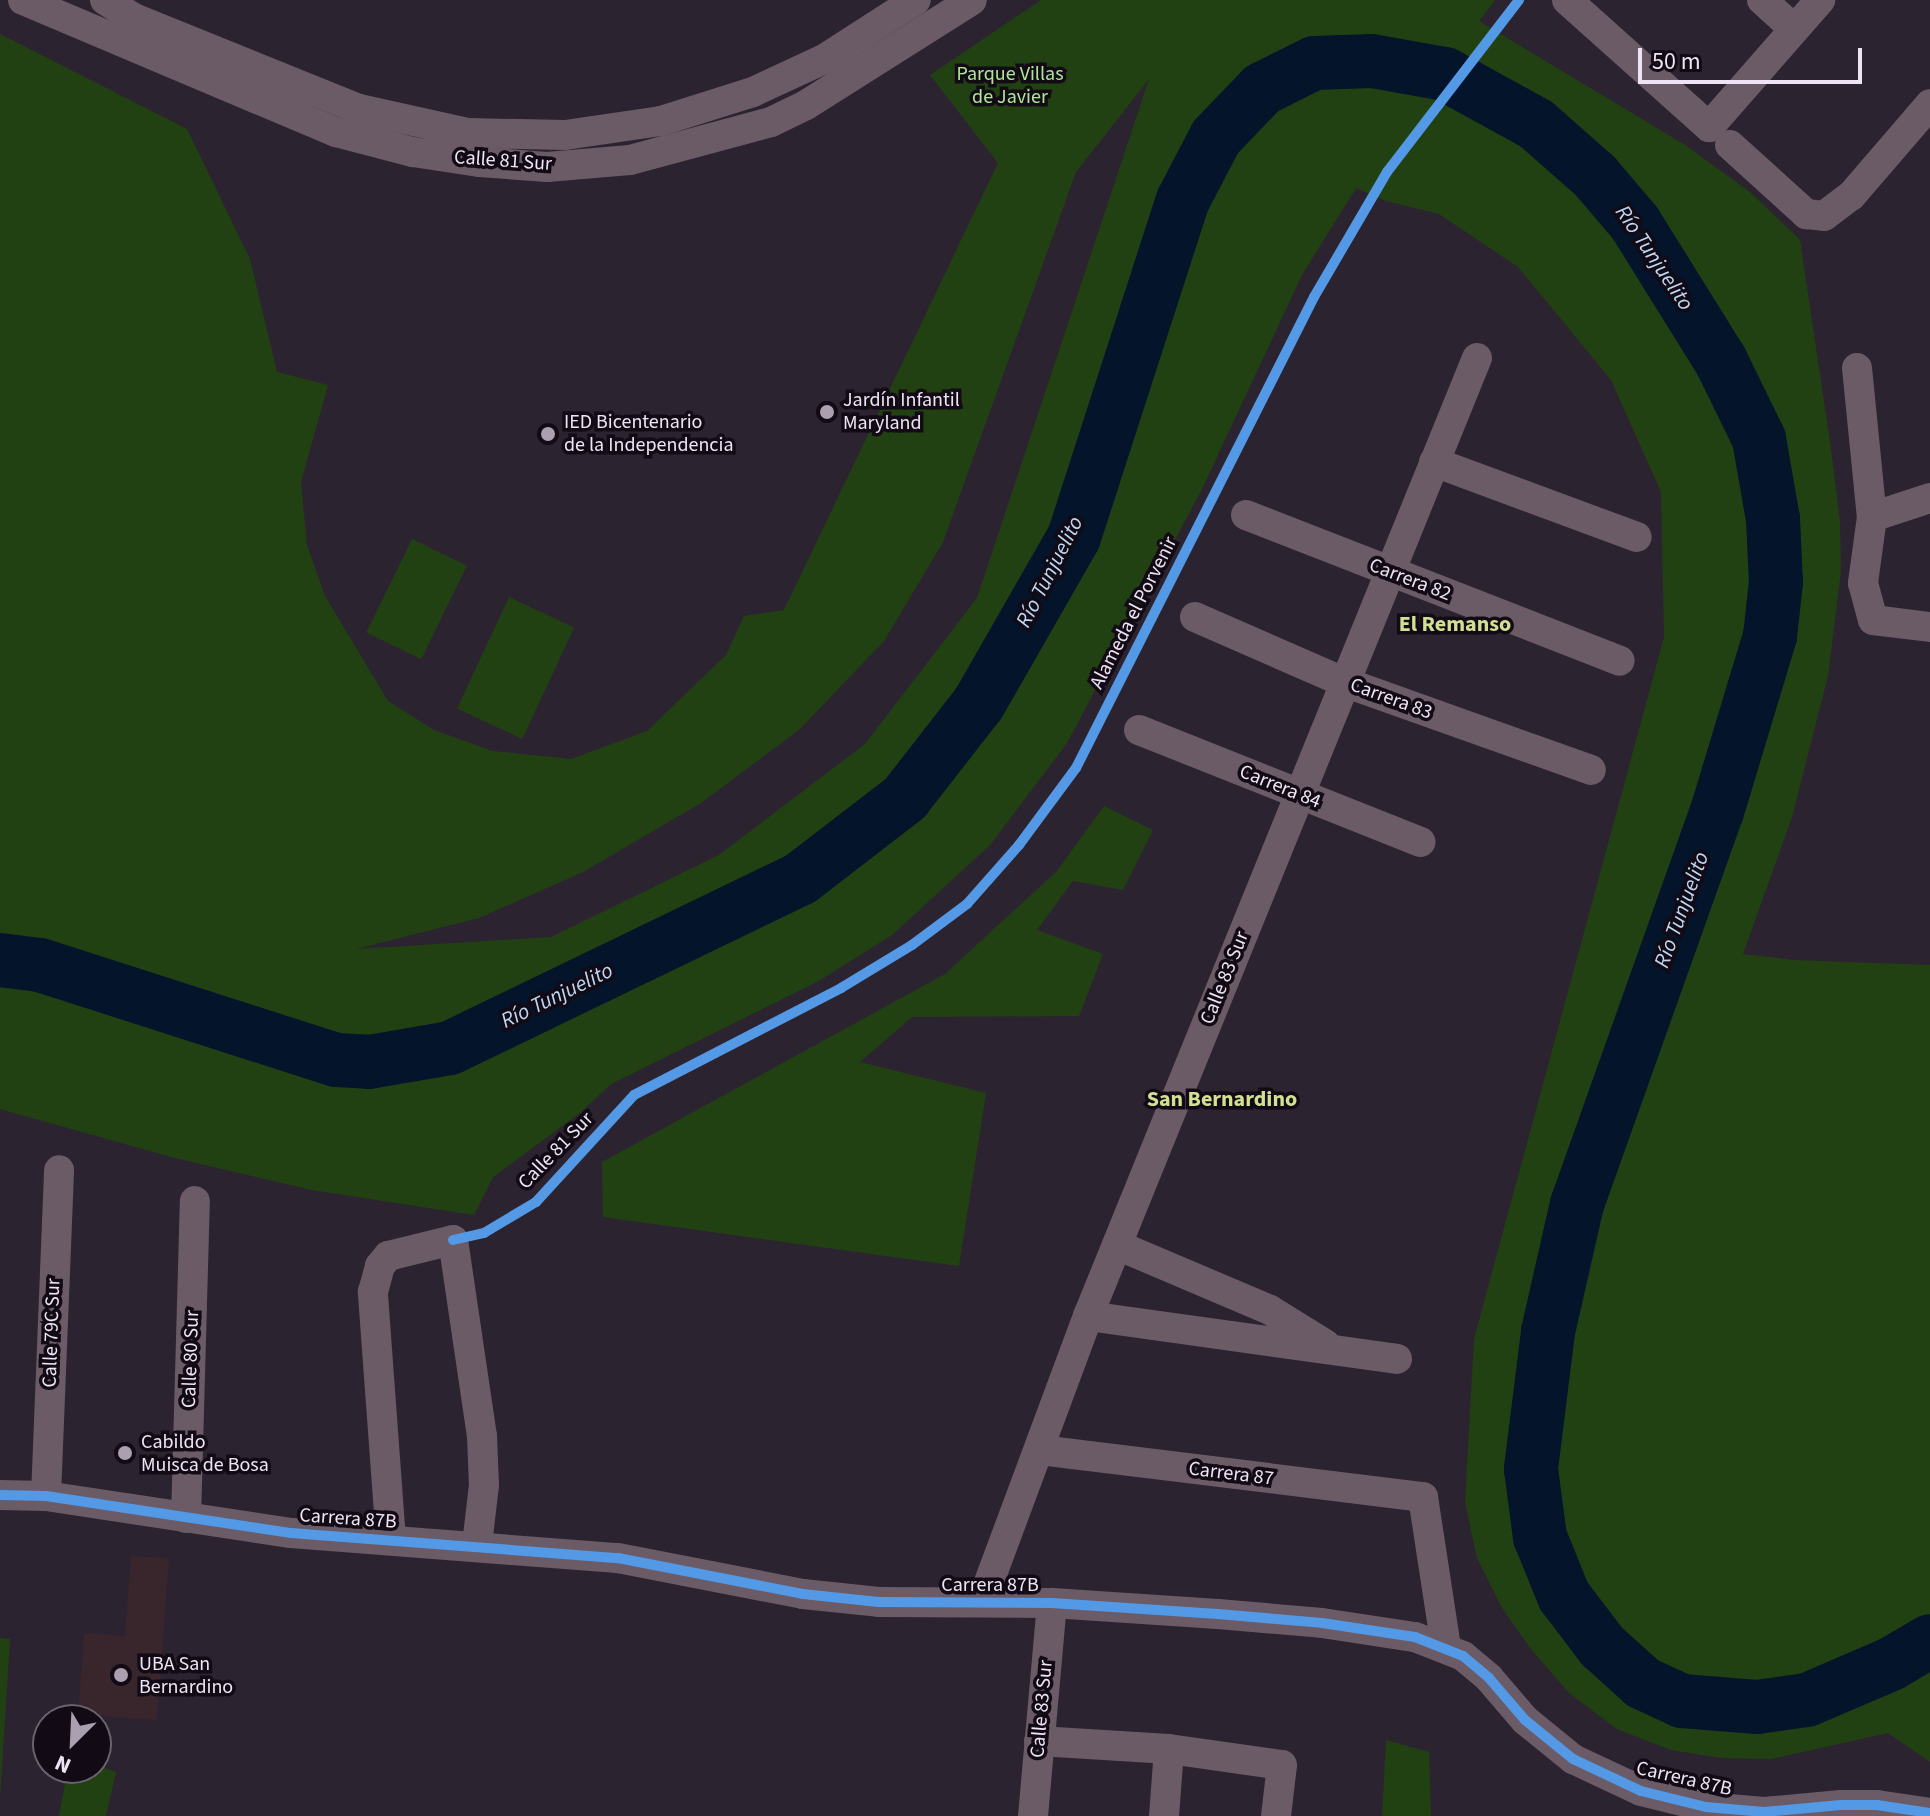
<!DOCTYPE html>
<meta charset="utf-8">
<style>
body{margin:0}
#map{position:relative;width:1930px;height:1816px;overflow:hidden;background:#2c2330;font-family:"Source Sans 3",sans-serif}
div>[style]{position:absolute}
.medical>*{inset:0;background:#38262c}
.green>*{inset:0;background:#224113;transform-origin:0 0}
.river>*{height:54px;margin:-27px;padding:0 27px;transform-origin:27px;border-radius:27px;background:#04142b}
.minor>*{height:30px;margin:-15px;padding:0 15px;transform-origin:15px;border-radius:15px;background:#6a5b66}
.cycleway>*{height:10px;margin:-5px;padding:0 5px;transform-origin:5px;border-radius:5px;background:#5399e6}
.dots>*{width:22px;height:22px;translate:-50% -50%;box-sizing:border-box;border:4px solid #120b15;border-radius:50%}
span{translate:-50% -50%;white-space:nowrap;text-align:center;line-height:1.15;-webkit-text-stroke:7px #120b15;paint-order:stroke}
.park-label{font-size:20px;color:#ade796}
.street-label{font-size:20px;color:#eee4f3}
.poi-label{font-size:20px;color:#eee4f3}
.left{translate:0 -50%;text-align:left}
.water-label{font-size:22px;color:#bcd8f4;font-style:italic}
.neighbourhood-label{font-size:22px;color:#d2e093;font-weight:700}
.north{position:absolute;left:32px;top:1704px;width:80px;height:80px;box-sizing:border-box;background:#120b15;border:2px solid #6a626e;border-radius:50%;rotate:204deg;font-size:22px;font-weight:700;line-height:32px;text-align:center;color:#eee4f3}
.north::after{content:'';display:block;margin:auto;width:28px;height:36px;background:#aaa0af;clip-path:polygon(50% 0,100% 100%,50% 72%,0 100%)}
.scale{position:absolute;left:1638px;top:48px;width:224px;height:36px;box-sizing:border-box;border:4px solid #eee4f3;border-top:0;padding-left:10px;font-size:24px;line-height:28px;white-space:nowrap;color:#eee4f3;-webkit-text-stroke:6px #120b15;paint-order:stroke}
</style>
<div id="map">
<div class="medical">
<i style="clip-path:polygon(131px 1556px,169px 1558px,157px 1720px,78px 1714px,84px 1633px,125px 1636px)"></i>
</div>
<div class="green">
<i style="clip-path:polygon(evenodd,1041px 0,1495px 0,1479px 21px,1685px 145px,1750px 192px,1800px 240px,1831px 449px,1840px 522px,1841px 571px,1828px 676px,1792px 817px,1743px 954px,1794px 960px,1930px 965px,1930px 1762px,1888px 1733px,1771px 1759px,1721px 1758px,1671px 1750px,1617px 1729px,1569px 1693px,1531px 1649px,1502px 1608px,1477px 1558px,1465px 1502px,1474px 1339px,1664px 637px,1661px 492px,1611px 380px,1518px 267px,1439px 214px,1386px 201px,1356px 188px,1302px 275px,1202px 489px,1067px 743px,990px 845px,892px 935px,817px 982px,611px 1084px,580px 1113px,493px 1177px,474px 1215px,312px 1190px,171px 1157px,0 1109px,0 34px,187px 129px,250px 259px,277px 372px,328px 385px,301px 482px,307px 545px,325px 596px,388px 701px,434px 730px,493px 751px,571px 759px,647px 731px,726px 655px,744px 616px,784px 610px,998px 163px,930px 75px,1041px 0,1149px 79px,977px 598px,865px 744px,719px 855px,551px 937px,356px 949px,479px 918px,583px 872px,701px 803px,800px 729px,884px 641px,943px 542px,1076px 172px,1149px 79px)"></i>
<i style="left:412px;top:539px;width:61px;height:104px;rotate:26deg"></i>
<i style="left:509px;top:597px;width:72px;height:123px;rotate:25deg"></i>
<i style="clip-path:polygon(1104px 806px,1153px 830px,1123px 890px,1073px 881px,1037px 930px,1103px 954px,1079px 1016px,912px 1017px,860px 1062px,986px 1093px,959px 1266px,603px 1217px,602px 1162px,945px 974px,1057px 871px)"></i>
<i style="clip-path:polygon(0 1638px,10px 1639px,0 1798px)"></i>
<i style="clip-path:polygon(1386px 1740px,1429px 1752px,1431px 1816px,1382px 1816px)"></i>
<i style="clip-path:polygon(96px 1765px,116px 1772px,106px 1816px,59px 1816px,68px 1768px)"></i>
</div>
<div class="river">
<i style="left:0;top:960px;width:40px;rotate:7.1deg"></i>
<i style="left:40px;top:965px;width:311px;rotate:17.8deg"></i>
<i style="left:336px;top:1060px;width:33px;rotate:3deg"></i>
<i style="left:369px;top:1062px;width:82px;rotate:-9.8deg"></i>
<i style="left:450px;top:1048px;width:389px;rotate:-25.8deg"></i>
<i style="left:800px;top:879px;width:133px;rotate:-37.6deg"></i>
<i style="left:905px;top:798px;width:120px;rotate:-52.1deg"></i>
<i style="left:979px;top:703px;width:191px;rotate:-60.2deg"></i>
<i style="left:1074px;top:537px;width:354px;rotate:-72.1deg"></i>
<i style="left:1183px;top:200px;width:71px;rotate:-62.4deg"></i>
<i style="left:1216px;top:137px;width:66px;rotate:-46.2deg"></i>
<i style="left:1262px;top:89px;width:58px;rotate:-26.6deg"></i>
<i style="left:1314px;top:63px;width:58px;rotate:-2deg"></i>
<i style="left:1372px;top:61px;width:74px;rotate:10.1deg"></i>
<i style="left:1445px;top:74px;width:104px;rotate:28.8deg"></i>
<i style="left:1536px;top:124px;width:79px;rotate:41.4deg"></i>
<i style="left:1595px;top:176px;width:62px;rotate:49.6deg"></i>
<i style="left:1635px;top:223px;width:163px;rotate:58.1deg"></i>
<i style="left:1721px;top:361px;width:87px;rotate:64deg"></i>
<i style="left:1759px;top:439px;width:81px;rotate:80.1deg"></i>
<i style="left:1773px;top:519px;width:63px;rotate:87.3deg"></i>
<i style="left:1776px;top:582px;width:54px;rotate:96.3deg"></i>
<i style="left:1770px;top:636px;width:183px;rotate:106.8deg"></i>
<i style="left:1717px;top:811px;width:417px;rotate:109.6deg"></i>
<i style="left:1577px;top:1204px;width:131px;rotate:102.8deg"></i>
<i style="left:1548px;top:1332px;width:138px;rotate:97.1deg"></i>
<i style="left:1531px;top:1469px;width:69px;rotate:82.5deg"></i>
<i style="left:1540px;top:1537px;width:64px;rotate:67.9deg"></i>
<i style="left:1564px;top:1596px;width:63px;rotate:52.8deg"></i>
<i style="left:1602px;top:1646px;width:55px;rotate:42.1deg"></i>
<i style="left:1643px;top:1683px;width:43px;rotate:24.8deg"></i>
<i style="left:1682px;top:1701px;width:75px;rotate:4.6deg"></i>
<i style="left:1757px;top:1707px;width:50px;rotate:-8deg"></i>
<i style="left:1807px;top:1700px;width:91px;rotate:-23.2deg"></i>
<i style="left:1891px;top:1664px;width:45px;rotate:-30.5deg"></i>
</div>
<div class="minor">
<i style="left:23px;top:0;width:340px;rotate:22.9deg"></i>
<i style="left:336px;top:132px;width:80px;rotate:14.6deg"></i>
<i style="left:413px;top:152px;width:68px;rotate:8.5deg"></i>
<i style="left:480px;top:162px;width:67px;rotate:4.3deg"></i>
<i style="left:547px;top:167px;width:83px;rotate:-4.8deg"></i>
<i style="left:630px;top:160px;width:146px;rotate:-15.1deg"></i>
<i style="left:771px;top:122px;width:39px;rotate:-26deg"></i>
<i style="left:806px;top:105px;width:196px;rotate:-32.3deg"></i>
<i style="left:105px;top:0;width:36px;rotate:32deg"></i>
<i style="left:136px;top:19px;width:240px;rotate:22deg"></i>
<i style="left:359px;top:109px;width:112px;rotate:12.4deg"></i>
<i style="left:468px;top:133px;width:97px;rotate:1.2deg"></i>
<i style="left:565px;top:135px;width:97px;rotate:-8.3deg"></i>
<i style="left:661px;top:121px;width:96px;rotate:-17.5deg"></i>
<i style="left:753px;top:92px;width:78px;rotate:-24.9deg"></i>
<i style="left:824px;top:59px;width:109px;rotate:-32.7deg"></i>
<i style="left:1567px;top:0;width:191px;rotate:41.8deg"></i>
<i style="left:1709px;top:127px;width:169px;rotate:-48.8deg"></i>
<i style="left:1762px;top:0;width:43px;rotate:42.2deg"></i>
<i style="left:1730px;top:145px;width:103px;rotate:42.2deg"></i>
<i style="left:1806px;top:214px;width:18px;rotate:6deg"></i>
<i style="left:1824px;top:216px;width:34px;rotate:-37deg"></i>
<i style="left:1851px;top:196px;width:121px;rotate:-49.3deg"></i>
<i style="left:1857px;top:368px;width:150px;rotate:84.3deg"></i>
<i style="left:1872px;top:517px;width:67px;rotate:97.8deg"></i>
<i style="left:1863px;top:583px;width:38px;rotate:75deg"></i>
<i style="left:1873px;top:620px;width:57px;rotate:7deg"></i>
<i style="left:1434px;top:462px;width:216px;rotate:20.3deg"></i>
<i style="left:1246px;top:515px;width:401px;rotate:21.3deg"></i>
<i style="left:1872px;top:517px;width:61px;rotate:-18.1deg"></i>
<i style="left:1195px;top:617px;width:163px;rotate:23.6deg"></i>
<i style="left:1344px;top:682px;width:262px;rotate:19.6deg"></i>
<i style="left:1139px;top:730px;width:303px;rotate:21.7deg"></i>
<i style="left:1117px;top:1245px;width:166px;rotate:23deg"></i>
<i style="left:1270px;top:1310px;width:65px;rotate:31.7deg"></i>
<i style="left:1088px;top:1316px;width:312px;rotate:7.9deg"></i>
<i style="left:1040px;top:1450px;width:386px;rotate:7deg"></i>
<i style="left:1423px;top:1497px;width:152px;rotate:81.3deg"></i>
<i style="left:0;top:1495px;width:46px;rotate:1.2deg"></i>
<i style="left:46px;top:1496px;width:248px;rotate:8.6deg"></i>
<i style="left:291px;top:1533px;width:328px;rotate:4.4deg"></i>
<i style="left:618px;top:1558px;width:188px;rotate:11deg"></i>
<i style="left:803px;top:1594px;width:76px;rotate:6deg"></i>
<i style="left:879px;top:1602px;width:173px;rotate:0.3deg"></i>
<i style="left:1052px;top:1603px;width:166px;rotate:3.8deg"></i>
<i style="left:1218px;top:1614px;width:104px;rotate:4.9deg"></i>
<i style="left:1322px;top:1623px;width:94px;rotate:8.6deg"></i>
<i style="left:1415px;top:1637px;width:52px;rotate:21.6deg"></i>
<i style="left:1463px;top:1656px;width:34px;rotate:40deg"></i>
<i style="left:1489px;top:1678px;width:55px;rotate:49.4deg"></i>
<i style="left:1525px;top:1720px;width:62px;rotate:39.1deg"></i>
<i style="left:1573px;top:1759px;width:75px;rotate:25.2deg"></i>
<i style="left:1641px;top:1791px;width:67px;rotate:13.8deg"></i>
<i style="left:1706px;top:1807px;width:58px;rotate:4.9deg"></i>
<i style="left:1764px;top:1812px;width:77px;rotate:-5.2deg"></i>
<i style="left:1841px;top:1805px;width:36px"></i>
<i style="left:1877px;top:1805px;width:54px;rotate:8.6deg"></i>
<i style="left:46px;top:1496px;width:326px;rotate:-87.7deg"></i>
<i style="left:186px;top:1518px;width:317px;rotate:-88.4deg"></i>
<i style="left:391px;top:1540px;width:249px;rotate:-94.2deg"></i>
<i style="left:373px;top:1292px;width:27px;rotate:-75deg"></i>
<i style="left:380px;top:1266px;width:13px;rotate:-51deg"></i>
<i style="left:388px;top:1256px;width:67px;rotate:-13.8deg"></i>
<i style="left:453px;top:1240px;width:198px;rotate:81.6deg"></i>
<i style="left:482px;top:1436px;width:49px;rotate:87.7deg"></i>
<i style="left:484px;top:1485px;width:60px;rotate:96.7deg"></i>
<i style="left:982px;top:1601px;width:304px;rotate:-69.6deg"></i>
<i style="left:1088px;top:1316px;width:1034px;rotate:-67.9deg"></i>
<i style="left:1039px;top:1741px;width:130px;rotate:3.5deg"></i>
<i style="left:1169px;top:1749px;width:114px;rotate:8.1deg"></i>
<i style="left:1282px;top:1765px;width:51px;rotate:96.7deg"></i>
<i style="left:1033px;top:1816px;width:214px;rotate:-84.9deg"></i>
<i style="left:1164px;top:1816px;width:67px;rotate:-85.7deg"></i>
</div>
<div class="cycleway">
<i style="left:453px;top:1240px;width:32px;rotate:-13deg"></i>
<i style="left:484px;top:1233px;width:61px;rotate:-30.8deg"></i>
<i style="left:536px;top:1202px;width:145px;rotate:-47.5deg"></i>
<i style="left:634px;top:1095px;width:233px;rotate:-27.3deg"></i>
<i style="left:841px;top:988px;width:83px;rotate:-31.2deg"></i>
<i style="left:912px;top:945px;width:69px;rotate:-36.7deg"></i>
<i style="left:967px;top:904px;width:79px;rotate:-48.6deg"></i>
<i style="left:1019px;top:845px;width:96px;rotate:-53.5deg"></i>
<i style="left:1076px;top:768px;width:528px;rotate:-63.19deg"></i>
<i style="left:1314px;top:297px;width:145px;rotate:-59.7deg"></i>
<i style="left:1387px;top:172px;width:217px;rotate:-52.5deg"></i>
<i style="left:0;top:1495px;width:46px;rotate:1.2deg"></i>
<i style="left:46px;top:1496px;width:248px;rotate:8.6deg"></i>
<i style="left:291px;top:1533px;width:328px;rotate:4.4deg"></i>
<i style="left:618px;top:1558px;width:188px;rotate:11deg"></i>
<i style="left:803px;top:1594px;width:76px;rotate:6deg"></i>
<i style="left:879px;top:1602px;width:173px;rotate:0.3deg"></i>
<i style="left:1052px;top:1603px;width:166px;rotate:3.8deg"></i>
<i style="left:1218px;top:1614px;width:104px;rotate:4.9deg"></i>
<i style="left:1322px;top:1623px;width:94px;rotate:8.6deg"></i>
<i style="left:1415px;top:1637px;width:52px;rotate:21.6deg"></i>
<i style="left:1463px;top:1656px;width:34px;rotate:40deg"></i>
<i style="left:1489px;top:1678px;width:55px;rotate:49.4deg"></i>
<i style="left:1525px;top:1720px;width:62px;rotate:39.1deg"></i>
<i style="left:1573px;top:1759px;width:75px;rotate:25.2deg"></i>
<i style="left:1641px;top:1791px;width:67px;rotate:13.8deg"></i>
<i style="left:1706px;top:1807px;width:58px;rotate:4.9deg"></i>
<i style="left:1764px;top:1812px;width:77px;rotate:-5.2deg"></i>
<i style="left:1841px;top:1805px;width:36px"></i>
<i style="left:1877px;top:1805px;width:54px;rotate:8.6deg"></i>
</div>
<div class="dots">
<i style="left:827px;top:412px;background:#aaa0af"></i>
<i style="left:548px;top:434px;background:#aaa0af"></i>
<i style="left:125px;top:1453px;background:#aaa0af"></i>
<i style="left:121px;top:1675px;background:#aaa0af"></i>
</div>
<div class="park-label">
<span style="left:1010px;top:86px">Parque Villas<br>de Javier</span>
</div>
<div class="street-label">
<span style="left:503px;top:161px;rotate:4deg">Calle 81 Sur</span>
<span style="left:1410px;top:580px;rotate:21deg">Carrera 82</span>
<span style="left:1134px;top:613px;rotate:-63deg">Alameda el Porvenir</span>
<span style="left:1391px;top:699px;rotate:20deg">Carrera 83</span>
<span style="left:1280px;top:787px;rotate:22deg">Carrera 84</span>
<span style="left:1225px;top:978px;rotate:-68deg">Calle 83 Sur</span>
<span style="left:556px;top:1151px;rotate:-46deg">Calle 81 Sur</span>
<span style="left:52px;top:1333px;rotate:-88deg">Calle 79C Sur</span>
<span style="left:191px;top:1359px;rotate:-88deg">Calle 80 Sur</span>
<span style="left:1231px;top:1474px;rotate:7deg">Carrera 87</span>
<span style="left:348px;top:1519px;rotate:4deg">Carrera 87B</span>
<span style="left:990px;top:1585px">Carrera 87B</span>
<span style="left:1042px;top:1709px;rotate:-85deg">Calle 83 Sur</span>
<span style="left:1684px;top:1779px;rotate:13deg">Carrera 87B</span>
</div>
<div class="poi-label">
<span class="left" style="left:843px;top:412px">Jardín Infantil<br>Maryland</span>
<span class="left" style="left:564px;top:434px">IED Bicentenario<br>de la Independencia</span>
<span class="left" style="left:141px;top:1454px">Cabildo<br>Muisca de Bosa</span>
<span class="left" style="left:139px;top:1676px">UBA San<br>Bernardino</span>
</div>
<div class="water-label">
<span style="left:1654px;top:258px;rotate:56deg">Río Tunjuelito</span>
<span style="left:1050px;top:572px;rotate:-63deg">Río Tunjuelito</span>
<span style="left:1682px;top:910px;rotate:-70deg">Río Tunjuelito</span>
<span style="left:557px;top:996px;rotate:-26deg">Río Tunjuelito</span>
</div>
<div class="neighbourhood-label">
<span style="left:1455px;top:625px">El Remanso</span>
<span style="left:1222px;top:1100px">San Bernardino</span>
</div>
<div class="north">N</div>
<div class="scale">50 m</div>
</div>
